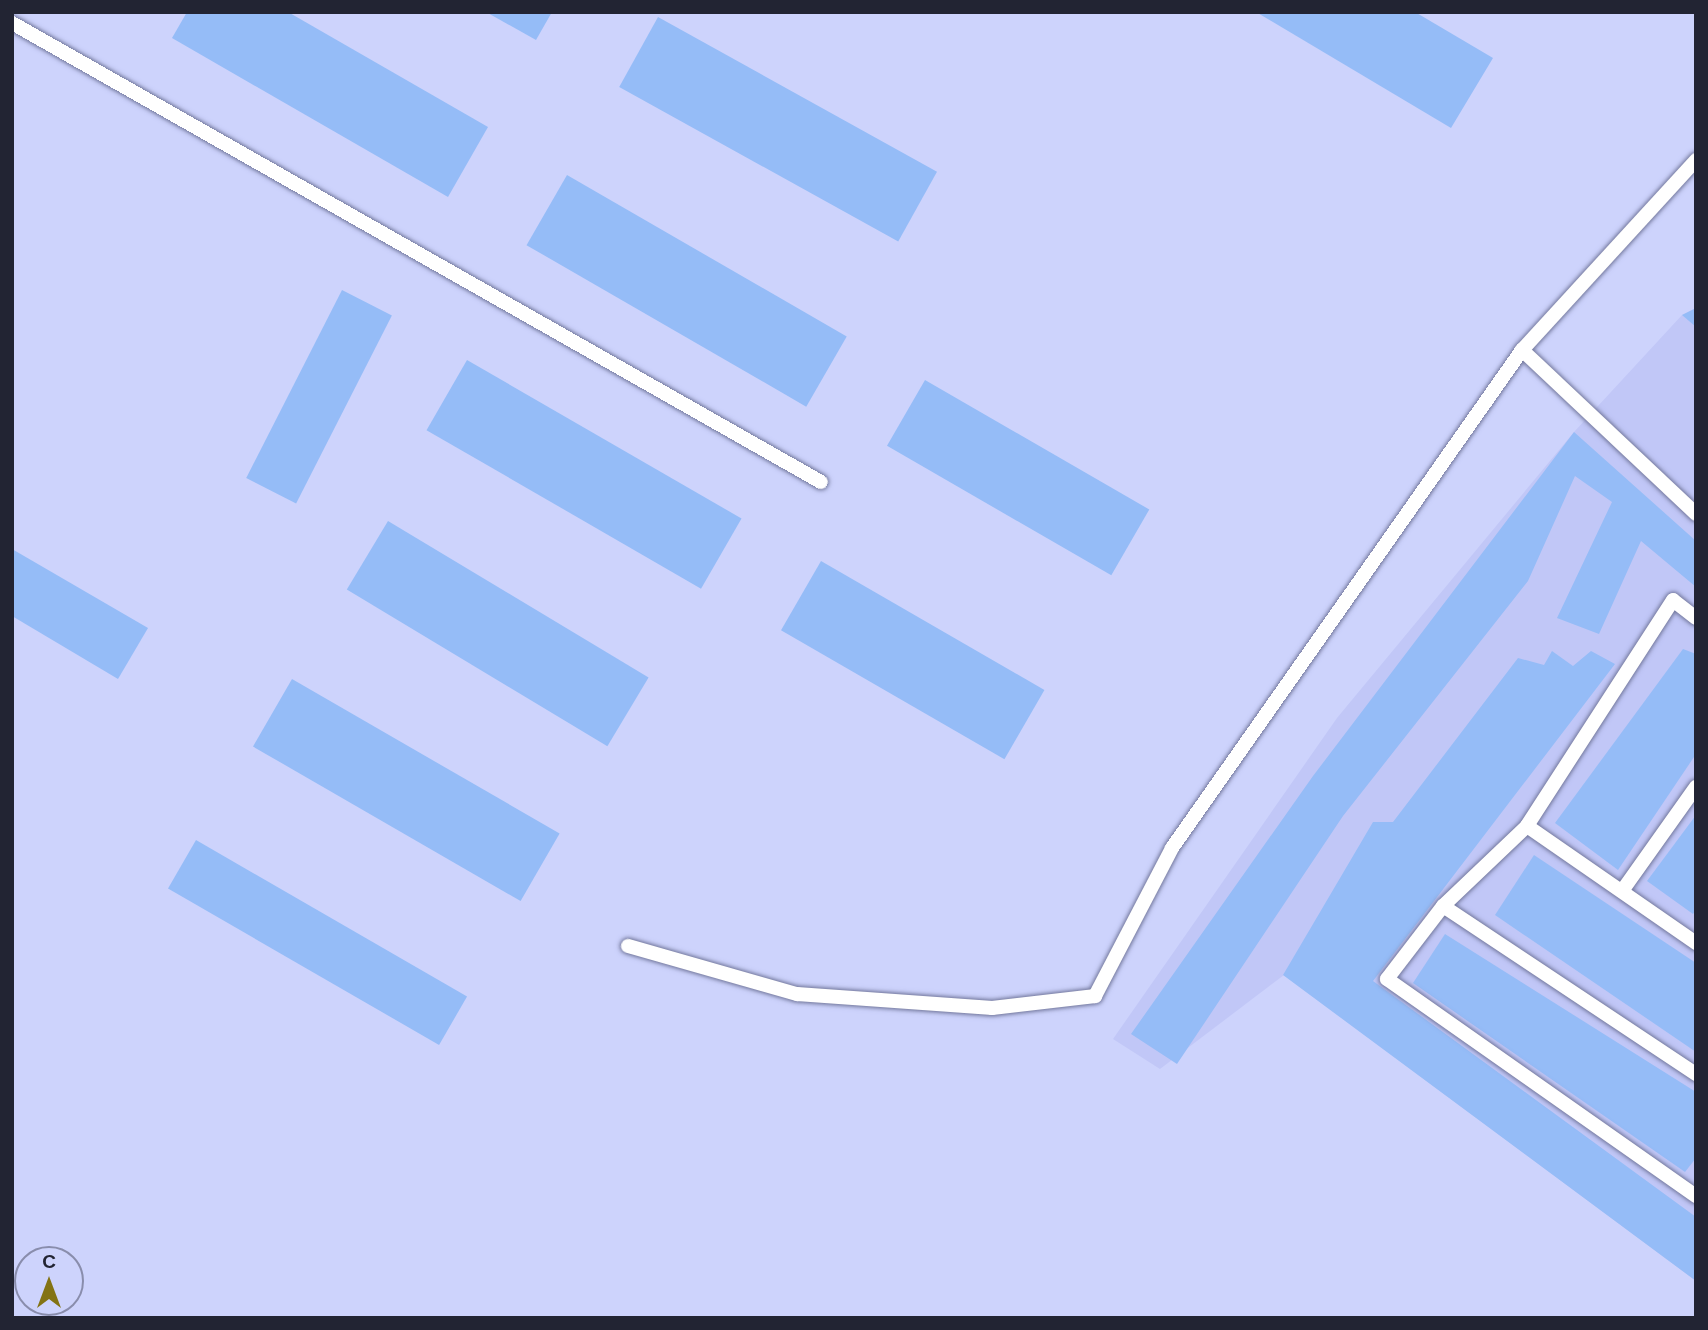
<!DOCTYPE html>
<meta charset="utf-8">
<style>
body{margin:0}
#map{position:relative;width:1708px;height:1330px;overflow:hidden;background:#cdd3fc;font-family:Helvetica,sans-serif}
div>[style]{position:absolute}
.built>*{inset:0;background:#c1c7f7}
.building>*{inset:0;background:#95bcf7;transform-origin:0 0}
.roads{filter:drop-shadow(0 0 2px #73789d) drop-shadow(0 0 2px #73789d)}
.service>*{height:14px;margin:-7px;padding:0 7px;transform-origin:7px;border-radius:7px;background:#fff}
span{translate:-50% -50%;white-space:nowrap;text-align:center;line-height:1.15;-webkit-text-stroke:7px #cdd3fc;paint-order:stroke}
.frame{position:absolute;inset:0;border:14px solid #222433;pointer-events:none}
.north{position:absolute;left:14px;top:1246px;width:70px;height:70px;box-sizing:border-box;background:#cdd3fc;border:2px solid #898dac;border-radius:50%;rotate:0deg;font-size:19px;font-weight:700;line-height:28px;text-align:center;color:#222433}
.north::after{content:'';display:block;margin:auto;width:24px;height:32px;background:#837314;clip-path:polygon(50% 0,100% 100%,50% 72%,0 100%)}
</style>
<div id="map">
<div class="built">
<i style="clip-path:polygon(1696px 308px,1696px 1281px,1284px 975px,1160px 1069px,1113px 1039px,1337px 718px,1574px 432px,1682px 315px)"></i>
</div>
<div class="building">
<i style="clip-path:polygon(187px 12px,288px 12px,488px 127px,448px 197px,172px 38px)"></i>
<i style="clip-path:polygon(486px 12px,552px 12px,536px 40px)"></i>
<i style="clip-path:polygon(1256px 12px,1415px 12px,1493px 58px,1451px 128px)"></i>
<i style="left:658px;top:17px;width:319px;height:80px;rotate:29deg"></i>
<i style="left:567px;top:175px;width:323px;height:81px;rotate:30deg"></i>
<i style="left:342px;top:290px;width:56px;height:211px;rotate:27deg"></i>
<i style="clip-path:polygon(1696px 308px,1696px 327px,1682px 315px)"></i>
<i style="left:467px;top:360px;width:317px;height:81px;rotate:30deg"></i>
<i style="left:925px;top:380px;width:259px;height:76px;rotate:30deg"></i>
<i style="clip-path:polygon(1574px 432px,1696px 541px,1696px 587px,1641px 541px,1599px 634px,1557px 618px,1612px 502px,1575px 476px,1528px 581px,1343px 816px,1177px 1064px,1131px 1034px,1313px 776px)"></i>
<i style="left:388px;top:521px;width:304px;height:80px;rotate:31deg"></i>
<i style="clip-path:polygon(12px 549px,148px 628px,118px 679px,12px 616px)"></i>
<i style="left:821px;top:561px;width:258px;height:80px;rotate:30deg"></i>
<i style="clip-path:polygon(1683px 649px,1696px 654px,1696px 754px,1618px 870px,1555px 823px)"></i>
<i style="clip-path:polygon(1552px 651px,1573px 666px,1591px 651px,1615px 664px,1373px 981px,1696px 1217px,1696px 1281px,1283px 975px,1373px 822px,1393px 822px,1518px 658px,1544px 665px)"></i>
<i style="left:292px;top:679px;width:309px;height:78px;rotate:30deg"></i>
<i style="clip-path:polygon(1696px 815px,1696px 910px,1693px 914px,1647px 881px)"></i>
<i style="left:196px;top:840px;width:313px;height:56px;rotate:30deg"></i>
<i style="clip-path:polygon(1534px 855px,1696px 963px,1696px 1052px,1495px 915px)"></i>
<i style="clip-path:polygon(1445px 934px,1696px 1092px,1696px 1158px,1685px 1172px,1413px 983px)"></i>
</div>
<div class="roads">
<div class="service">
<i style="left:12px;top:23px;width:930px;rotate:29.57deg"></i>
<i style="left:1522px;top:350px;width:239px;rotate:43.3deg"></i>
<i style="left:1696px;top:618px;width:29px;rotate:-142deg"></i>
<i style="left:1673px;top:600px;width:269px;rotate:122.9deg"></i>
<i style="left:1527px;top:826px;width:116px;rotate:136.4deg"></i>
<i style="left:1443px;top:906px;width:92px;rotate:127.5deg"></i>
<i style="left:1387px;top:979px;width:378px;rotate:35.1deg"></i>
<i style="left:1527px;top:826px;width:206px;rotate:34.7deg"></i>
<i style="left:1622px;top:891px;width:128px;rotate:-54.6deg"></i>
<i style="left:1443px;top:906px;width:304px;rotate:33.6deg"></i>
<i style="left:628px;top:946px;width:176px;rotate:15.9deg"></i>
<i style="left:797px;top:994px;width:196px;rotate:4.1deg"></i>
<i style="left:992px;top:1008px;width:104px;rotate:-6.6deg"></i>
<i style="left:1095px;top:996px;width:167px;rotate:-62.5deg"></i>
<i style="left:1172px;top:848px;width:609px;rotate:-54.9deg"></i>
<i style="left:1522px;top:350px;width:258px;rotate:-47.5deg"></i>
</div>
</div>
<div class="frame"></div>
<div class="north">С</div>
</div>
